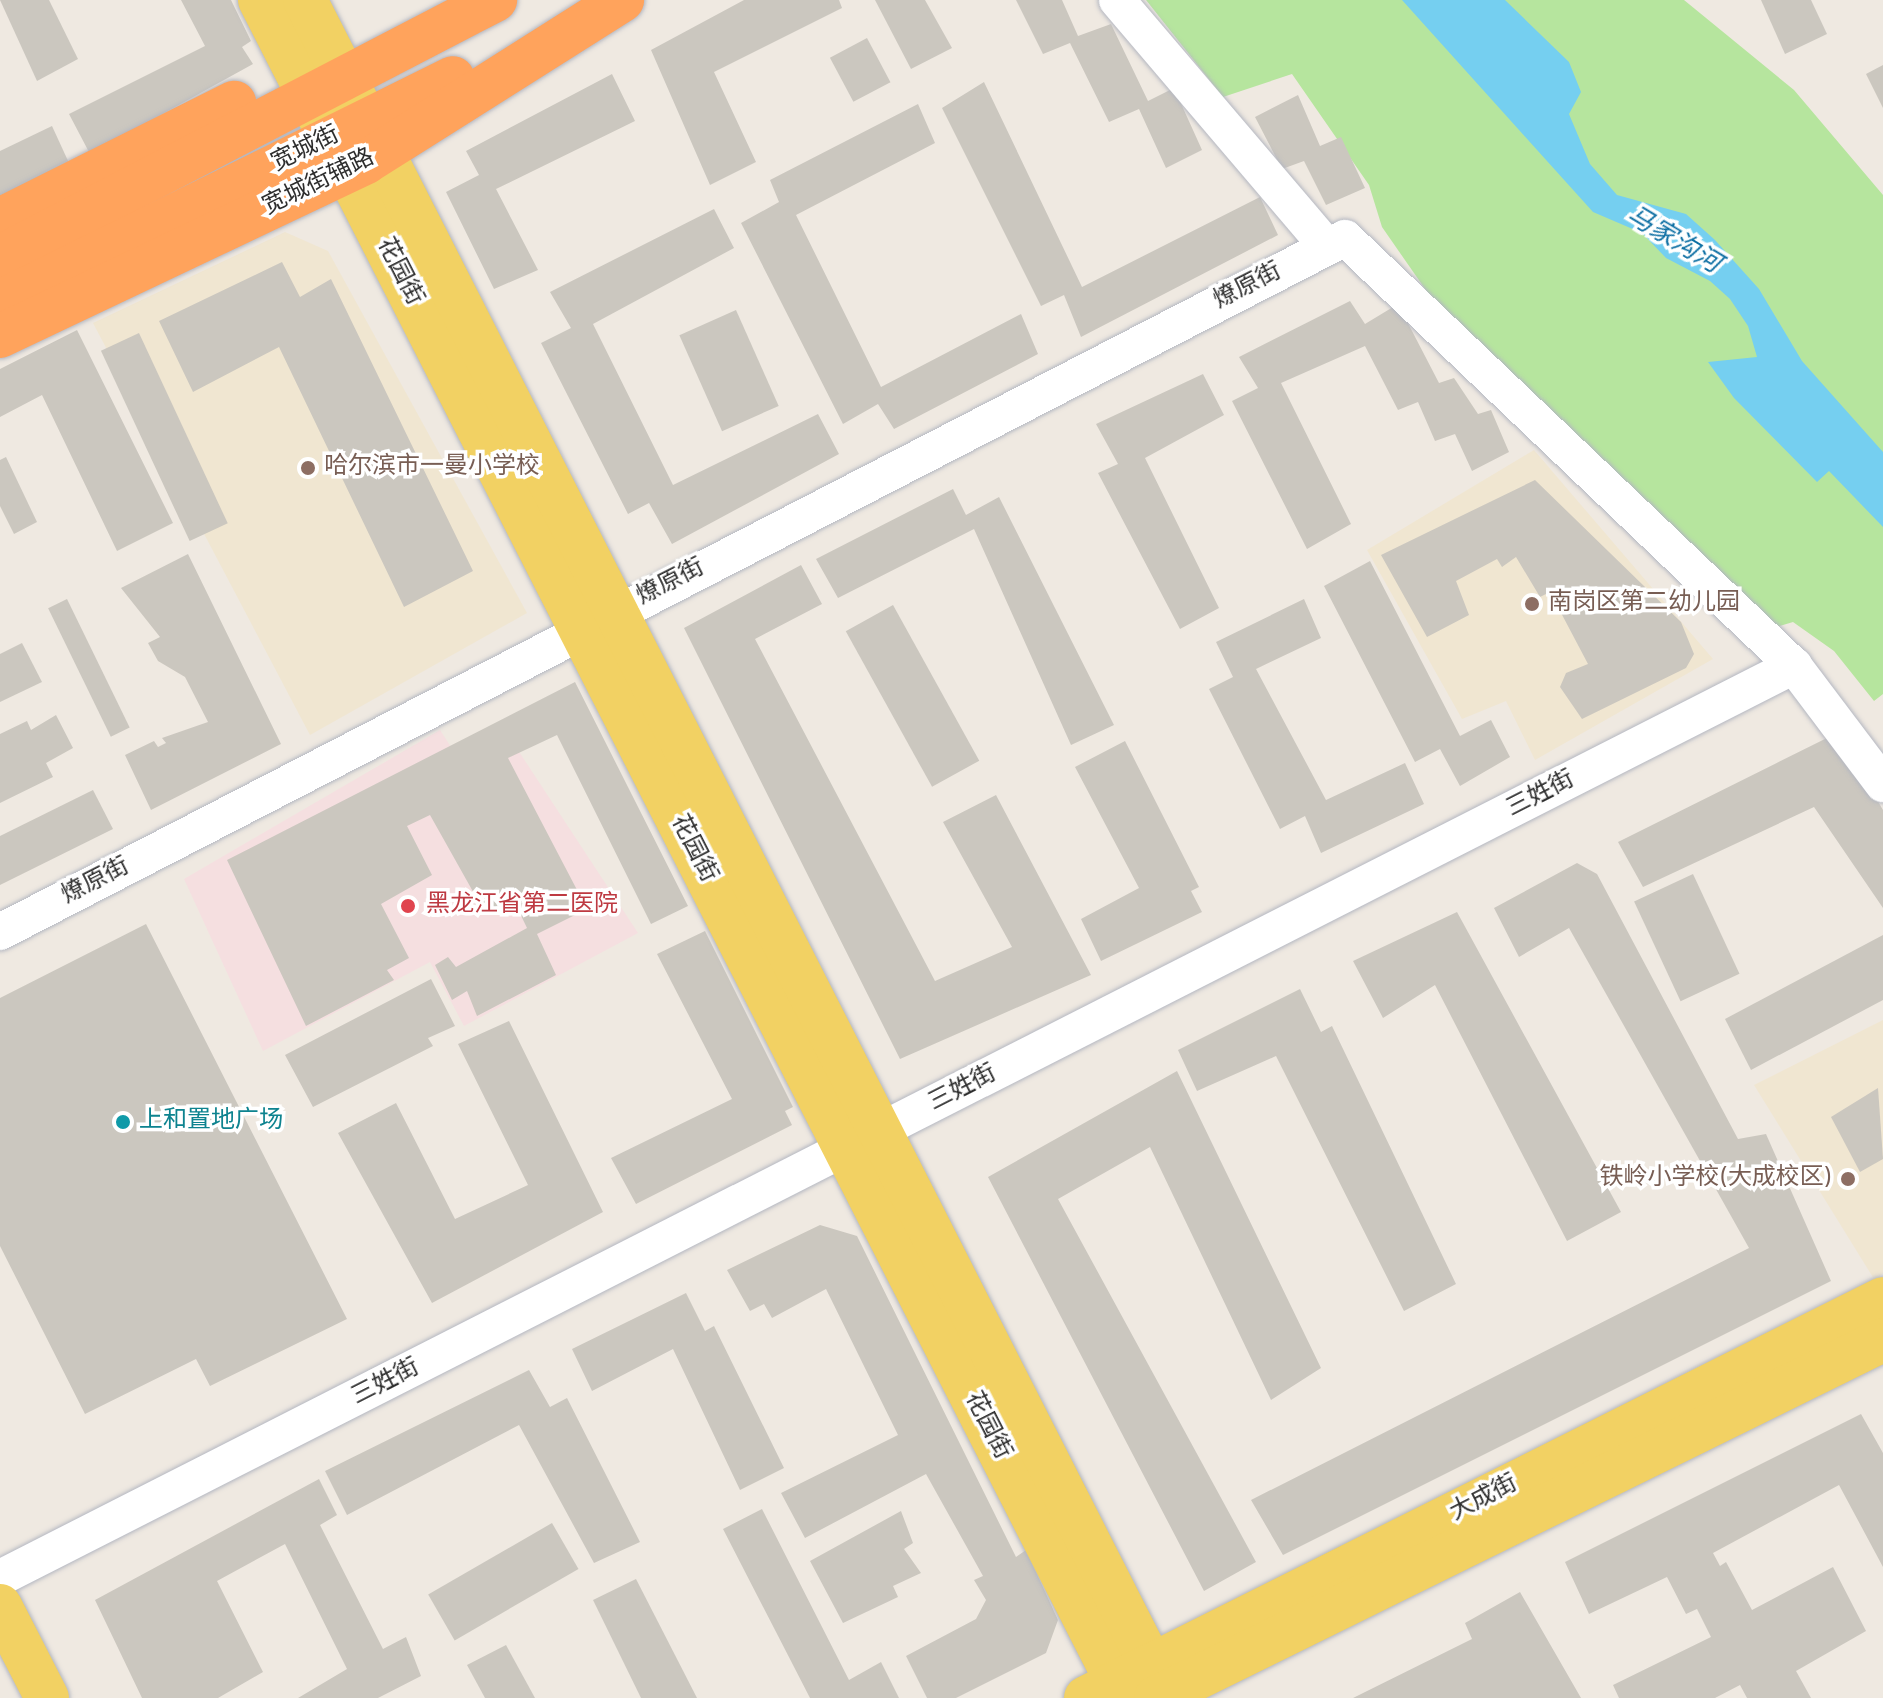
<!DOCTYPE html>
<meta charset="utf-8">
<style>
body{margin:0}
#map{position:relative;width:1883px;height:1698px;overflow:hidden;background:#efe9e1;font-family:Overpass,"Noto Sans SC",sans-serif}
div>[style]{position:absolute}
.education>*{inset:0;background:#f0e6d1}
.medical>*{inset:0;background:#f5dfe0}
.green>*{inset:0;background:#b6e59e}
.water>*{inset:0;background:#75cff0}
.building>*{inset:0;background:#cbc7bf;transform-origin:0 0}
.roads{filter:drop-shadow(0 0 2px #b4b7c1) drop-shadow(0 0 2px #b4b7c1)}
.minor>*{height:36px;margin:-18px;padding:0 18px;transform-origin:18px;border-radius:18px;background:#fff}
.major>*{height:44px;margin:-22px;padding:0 22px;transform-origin:22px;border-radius:22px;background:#f2d163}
.highway>*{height:44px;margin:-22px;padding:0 22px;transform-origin:22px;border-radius:22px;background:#ffa35c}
.dots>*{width:22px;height:22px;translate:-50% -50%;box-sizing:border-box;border:4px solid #fff;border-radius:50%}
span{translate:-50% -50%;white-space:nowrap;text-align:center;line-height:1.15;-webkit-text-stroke:7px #fff;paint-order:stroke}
.street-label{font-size:24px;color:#2e2e2e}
.education-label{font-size:24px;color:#785e54}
.left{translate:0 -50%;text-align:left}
.right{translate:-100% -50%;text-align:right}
.health-label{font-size:24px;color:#be3a42}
.culture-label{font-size:24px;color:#0d838f}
.water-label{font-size:26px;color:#0d6fa3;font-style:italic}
</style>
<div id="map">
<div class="education">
<i style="clip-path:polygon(285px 232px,328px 251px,527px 613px,310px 735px,93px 323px)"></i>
<i style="clip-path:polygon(1534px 450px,1713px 659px,1535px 760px,1506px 701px,1462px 719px,1367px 550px)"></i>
<i style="clip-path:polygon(1883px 1020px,1883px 1274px,1874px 1279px,1754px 1085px)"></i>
</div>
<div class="medical">
<i style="clip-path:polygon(440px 730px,466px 770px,512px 741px,638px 933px,464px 1026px,430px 962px,263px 1051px,184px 879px)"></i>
</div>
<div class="green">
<i style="clip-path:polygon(1146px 0,1684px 0,1794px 90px,1883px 195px,1883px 694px,1874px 701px,1834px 651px,1793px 622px,1740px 638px,1457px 335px,1382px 227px,1369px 185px,1292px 74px,1223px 97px)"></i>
</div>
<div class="water">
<i style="clip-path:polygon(1402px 0,1505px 0,1569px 62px,1581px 92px,1569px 114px,1590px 164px,1617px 195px,1686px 214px,1715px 240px,1759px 289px,1802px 361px,1883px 452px,1883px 527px,1829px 471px,1817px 482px,1734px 398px,1708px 362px,1757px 357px,1748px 326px,1730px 299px,1710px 281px,1666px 258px,1642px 233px,1593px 212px)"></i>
</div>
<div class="building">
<i style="clip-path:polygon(0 0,49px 0,78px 59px,37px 81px)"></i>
<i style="clip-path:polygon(181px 0,231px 0,251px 41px,242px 47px,253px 64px,90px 154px,69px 114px,205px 46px)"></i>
<i style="clip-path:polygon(744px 0,839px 0,842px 8px,714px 72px,756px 162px,710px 185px,651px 50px)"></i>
<i style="clip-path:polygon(875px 0,925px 0,952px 48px,911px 69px)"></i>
<i style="clip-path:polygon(1016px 0,1062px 0,1078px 36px,1111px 24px,1148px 101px,1174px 88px,1202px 150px,1166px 168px,1139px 109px,1109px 122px,1070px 43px,1043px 54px)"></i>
<i style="clip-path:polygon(1761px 0,1811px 0,1827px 34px,1785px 54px)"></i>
<i style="left:867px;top:38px;width:50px;height:42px;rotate:62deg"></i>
<i style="clip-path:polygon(1883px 65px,1883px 108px,1866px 74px)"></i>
<i style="clip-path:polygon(612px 74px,635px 121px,496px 189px,538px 270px,494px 289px,446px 192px,479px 175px,466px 151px)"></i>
<i style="clip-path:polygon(984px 82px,1082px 287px,1260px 197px,1278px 235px,1081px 337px,1064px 295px,1041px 306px,942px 108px)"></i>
<i style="clip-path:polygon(1298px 95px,1320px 146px,1341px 137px,1365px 188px,1326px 205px,1304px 161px,1282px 169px,1255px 117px)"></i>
<i style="clip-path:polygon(918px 104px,935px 143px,796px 215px,881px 387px,1021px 314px,1038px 354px,894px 429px,878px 404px,843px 424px,741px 223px,779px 202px,770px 180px)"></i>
<i style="clip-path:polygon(52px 126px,69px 163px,0 199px,0 151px)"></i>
<i style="clip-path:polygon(714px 209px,734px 248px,593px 324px,673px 485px,818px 414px,839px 454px,672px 544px,649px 503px,628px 514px,541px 343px,571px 328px,550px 292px)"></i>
<i style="clip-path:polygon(282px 262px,300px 297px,331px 279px,473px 571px,404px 607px,279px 347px,193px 392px,159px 321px)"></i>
<i style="clip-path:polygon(1350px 301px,1365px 324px,1398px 304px,1439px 383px,1454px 378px,1478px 414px,1491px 410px,1509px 452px,1472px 471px,1455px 434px,1435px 441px,1418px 402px,1398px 410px,1365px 346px,1281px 383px,1351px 524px,1307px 549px,1232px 401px,1258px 388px,1239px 357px)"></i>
<i style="left:736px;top:310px;width:105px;height:62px;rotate:66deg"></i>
<i style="clip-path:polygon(77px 330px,173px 523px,117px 551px,42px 395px,0 417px,0 369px)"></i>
<i style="left:139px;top:333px;width:210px;height:42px;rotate:65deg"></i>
<i style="clip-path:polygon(1203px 374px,1224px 415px,1145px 458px,1219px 608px,1180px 629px,1098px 473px,1118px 464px,1096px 424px)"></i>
<i style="clip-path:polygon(6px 457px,37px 522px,14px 534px,0 506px,0 460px)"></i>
<i style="clip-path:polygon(1535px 480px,1681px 622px,1694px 654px,1686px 668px,1582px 719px,1560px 687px,1566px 673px,1588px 664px,1550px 592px,1540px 597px,1516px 557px,1502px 567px,1497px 559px,1456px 581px,1469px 615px,1427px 637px,1381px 555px)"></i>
<i style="clip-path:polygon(953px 489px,966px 515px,999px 497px,1114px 725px,1071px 745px,974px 529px,838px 598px,816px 559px)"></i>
<i style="clip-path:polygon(188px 554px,281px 744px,151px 810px,125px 755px,154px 741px,158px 747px,166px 743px,162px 738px,208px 722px,185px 677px,158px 661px,148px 643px,160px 637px,121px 588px)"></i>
<i style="clip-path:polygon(1370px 561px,1460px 736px,1491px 720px,1510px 757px,1460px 786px,1440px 749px,1415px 762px,1324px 586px)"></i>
<i style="clip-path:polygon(801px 565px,822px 604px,755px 639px,935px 981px,1012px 947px,943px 822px,996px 795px,1091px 975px,900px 1059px,684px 628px)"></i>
<i style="left:67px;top:599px;width:143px;height:21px;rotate:64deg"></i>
<i style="clip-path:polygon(1304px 599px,1321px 638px,1256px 669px,1326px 800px,1405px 763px,1424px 804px,1321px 853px,1305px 816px,1280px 829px,1209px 689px,1233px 677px,1216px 642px)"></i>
<i style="left:893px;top:605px;width:178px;height:54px;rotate:61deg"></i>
<i style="clip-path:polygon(22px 643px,42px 682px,0 702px,0 654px)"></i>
<i style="clip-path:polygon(575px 682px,688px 906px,651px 924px,557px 735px,508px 758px,587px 909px,537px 934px,556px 975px,477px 1016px,467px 991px,452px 1000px,435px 965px,448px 957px,456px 967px,527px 928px,512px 897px,485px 913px,430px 815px,407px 826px,432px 875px,381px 904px,409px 958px,387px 970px,394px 980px,306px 1026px,227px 860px)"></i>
<i style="clip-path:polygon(56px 715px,73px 748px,46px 763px,53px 777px,0 803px,0 734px,27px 721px,31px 730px)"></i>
<i style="clip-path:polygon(1837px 733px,1883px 810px,1883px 908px,1814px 807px,1643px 887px,1618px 842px)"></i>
<i style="clip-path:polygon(1125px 741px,1199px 887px,1191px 891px,1202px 912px,1101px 961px,1081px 919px,1139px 888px,1075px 767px)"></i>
<i style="clip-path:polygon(93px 790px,113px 829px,0 885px,0 836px)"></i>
<i style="clip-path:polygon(1577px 863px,1597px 874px,1738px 1139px,1766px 1134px,1831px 1281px,1283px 1555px,1251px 1500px,1749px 1248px,1569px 928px,1519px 957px,1494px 908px)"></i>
<i style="left:1693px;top:874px;width:110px;height:65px;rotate:65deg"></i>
<i style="clip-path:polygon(1457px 912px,1621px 1212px,1567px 1241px,1435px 985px,1383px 1018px,1353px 961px)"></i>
<i style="clip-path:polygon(146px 924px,347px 1319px,210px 1386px,196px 1359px,85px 1414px,0 1246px,0 998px)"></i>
<i style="clip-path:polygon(705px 931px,793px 1107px,785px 1111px,792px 1125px,636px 1204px,611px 1158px,732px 1099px,657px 954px)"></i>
<i style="clip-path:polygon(1883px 935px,1883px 1000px,1751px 1070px,1725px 1019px)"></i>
<i style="clip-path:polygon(431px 979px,455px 1026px,428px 1038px,433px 1046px,313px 1107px,285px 1055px)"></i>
<i style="clip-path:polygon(1300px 989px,1321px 1032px,1332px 1026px,1456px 1284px,1404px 1311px,1276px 1056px,1197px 1091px,1178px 1050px)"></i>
<i style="clip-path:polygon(509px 1021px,603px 1212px,432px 1303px,338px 1133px,396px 1103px,455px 1219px,528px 1185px,458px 1044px)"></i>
<i style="clip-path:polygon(1177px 1071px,1321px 1368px,1271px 1400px,1150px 1147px,1058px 1199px,1256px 1562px,1204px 1591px,988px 1177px)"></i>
<i style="clip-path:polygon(1878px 1088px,1883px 1159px,1860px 1172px,1831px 1117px)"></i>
<i style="clip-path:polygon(820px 1225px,857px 1236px,1016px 1557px,1026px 1550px,1058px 1620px,1046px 1653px,956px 1698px,927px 1698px,906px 1656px,976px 1619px,986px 1600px,974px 1580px,983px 1576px,926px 1474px,805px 1538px,781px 1493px,898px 1435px,826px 1289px,772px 1318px,764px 1304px,750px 1311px,727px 1270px)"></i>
<i style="clip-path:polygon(686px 1293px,705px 1331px,714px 1326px,784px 1468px,740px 1490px,673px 1349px,592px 1391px,572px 1349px)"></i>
<i style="clip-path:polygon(529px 1370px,550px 1407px,567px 1398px,640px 1542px,594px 1563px,519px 1425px,347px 1515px,325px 1471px)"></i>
<i style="clip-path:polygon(1861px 1414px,1883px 1453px,1883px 1567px,1839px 1485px,1713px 1553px,1720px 1566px,1726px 1562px,1752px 1610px,1833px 1567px,1866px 1631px,1796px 1671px,1811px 1698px,1747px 1698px,1740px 1685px,1715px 1698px,1619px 1698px,1613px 1685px,1711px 1637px,1697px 1609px,1686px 1614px,1667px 1577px,1589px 1614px,1565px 1562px)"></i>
<i style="clip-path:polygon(319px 1479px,337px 1515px,320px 1525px,383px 1649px,406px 1637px,421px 1676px,378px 1698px,298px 1698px,347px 1669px,285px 1544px,217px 1581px,263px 1672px,218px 1698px,142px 1698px,95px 1600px)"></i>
<i style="clip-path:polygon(762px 1509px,849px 1680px,881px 1662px,899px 1698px,810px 1698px,723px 1529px)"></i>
<i style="clip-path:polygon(901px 1511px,913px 1543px,904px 1549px,921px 1573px,893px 1586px,898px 1597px,843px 1623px,810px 1561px)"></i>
<i style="left:552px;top:1523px;width:53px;height:143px;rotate:60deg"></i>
<i style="clip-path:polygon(636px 1579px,697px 1698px,641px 1698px,593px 1600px)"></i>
<i style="clip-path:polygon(1520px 1592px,1581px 1698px,1353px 1698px,1472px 1639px,1465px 1623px)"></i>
<i style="clip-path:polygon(506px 1645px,535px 1698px,485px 1698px,467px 1665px)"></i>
</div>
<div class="roads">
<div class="minor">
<i style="left:1117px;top:0;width:324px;rotate:49.6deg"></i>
<i style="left:0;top:932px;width:1513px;rotate:-27.29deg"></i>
<i style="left:1345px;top:238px;width:620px;rotate:43.63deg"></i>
<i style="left:0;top:1578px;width:2013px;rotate:-26.95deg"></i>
<i style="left:1794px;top:666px;width:148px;rotate:53deg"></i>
</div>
<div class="major">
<i style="left:260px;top:0;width:1906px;rotate:63deg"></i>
<i style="left:305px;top:0;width:1905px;rotate:63.06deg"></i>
<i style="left:0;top:1606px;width:103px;rotate:62.9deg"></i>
<i style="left:1086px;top:1698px;width:891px;rotate:-26.59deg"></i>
<i style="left:1156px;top:1698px;width:810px;rotate:-26.22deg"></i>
</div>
<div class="highway">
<i style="left:0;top:220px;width:262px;rotate:-26.6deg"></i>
<i style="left:0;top:257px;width:558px;rotate:-27.44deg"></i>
<i style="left:0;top:302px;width:505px;rotate:-26.31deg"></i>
<i style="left:0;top:336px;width:405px;rotate:-25.4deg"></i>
<i style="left:366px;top:162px;width:303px;rotate:-32.3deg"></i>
</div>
</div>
<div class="dots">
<i style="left:308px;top:468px;background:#8d6e63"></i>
<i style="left:1532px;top:604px;background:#8d6e63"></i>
<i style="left:408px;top:906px;background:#e0444e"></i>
<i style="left:123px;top:1122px;background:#0f9aa8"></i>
<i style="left:1848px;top:1179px;background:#8d6e63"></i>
</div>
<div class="street-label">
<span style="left:306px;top:150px;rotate:-26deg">宽城街</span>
<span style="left:319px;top:183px;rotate:-26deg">宽城街辅路</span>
<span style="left:399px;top:272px;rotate:63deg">花园街</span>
<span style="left:1248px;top:287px;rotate:-27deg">燎原街</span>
<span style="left:671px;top:583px;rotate:-27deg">燎原街</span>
<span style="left:1541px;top:795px;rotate:-27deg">三姓街</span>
<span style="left:693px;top:849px;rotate:63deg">花园街</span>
<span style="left:96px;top:882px;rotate:-27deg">燎原街</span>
<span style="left:963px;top:1089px;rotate:-27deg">三姓街</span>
<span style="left:386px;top:1383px;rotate:-27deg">三姓街</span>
<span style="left:987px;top:1426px;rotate:63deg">花园街</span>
<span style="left:1484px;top:1499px;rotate:-27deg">大成街</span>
</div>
<div class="education-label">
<span class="left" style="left:324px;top:468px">哈尔滨市一曼小学校</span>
<span class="left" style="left:1548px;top:604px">南岗区第二幼儿园</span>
<span class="right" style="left:1832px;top:1179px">铁岭小学校(大成校区)</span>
</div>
<div class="health-label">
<span class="left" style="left:426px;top:906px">黑龙江省第二医院</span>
</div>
<div class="culture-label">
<span class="left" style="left:139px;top:1122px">上和置地广场</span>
</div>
<div class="water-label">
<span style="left:1673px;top:241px;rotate:31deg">马家沟河</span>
</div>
</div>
